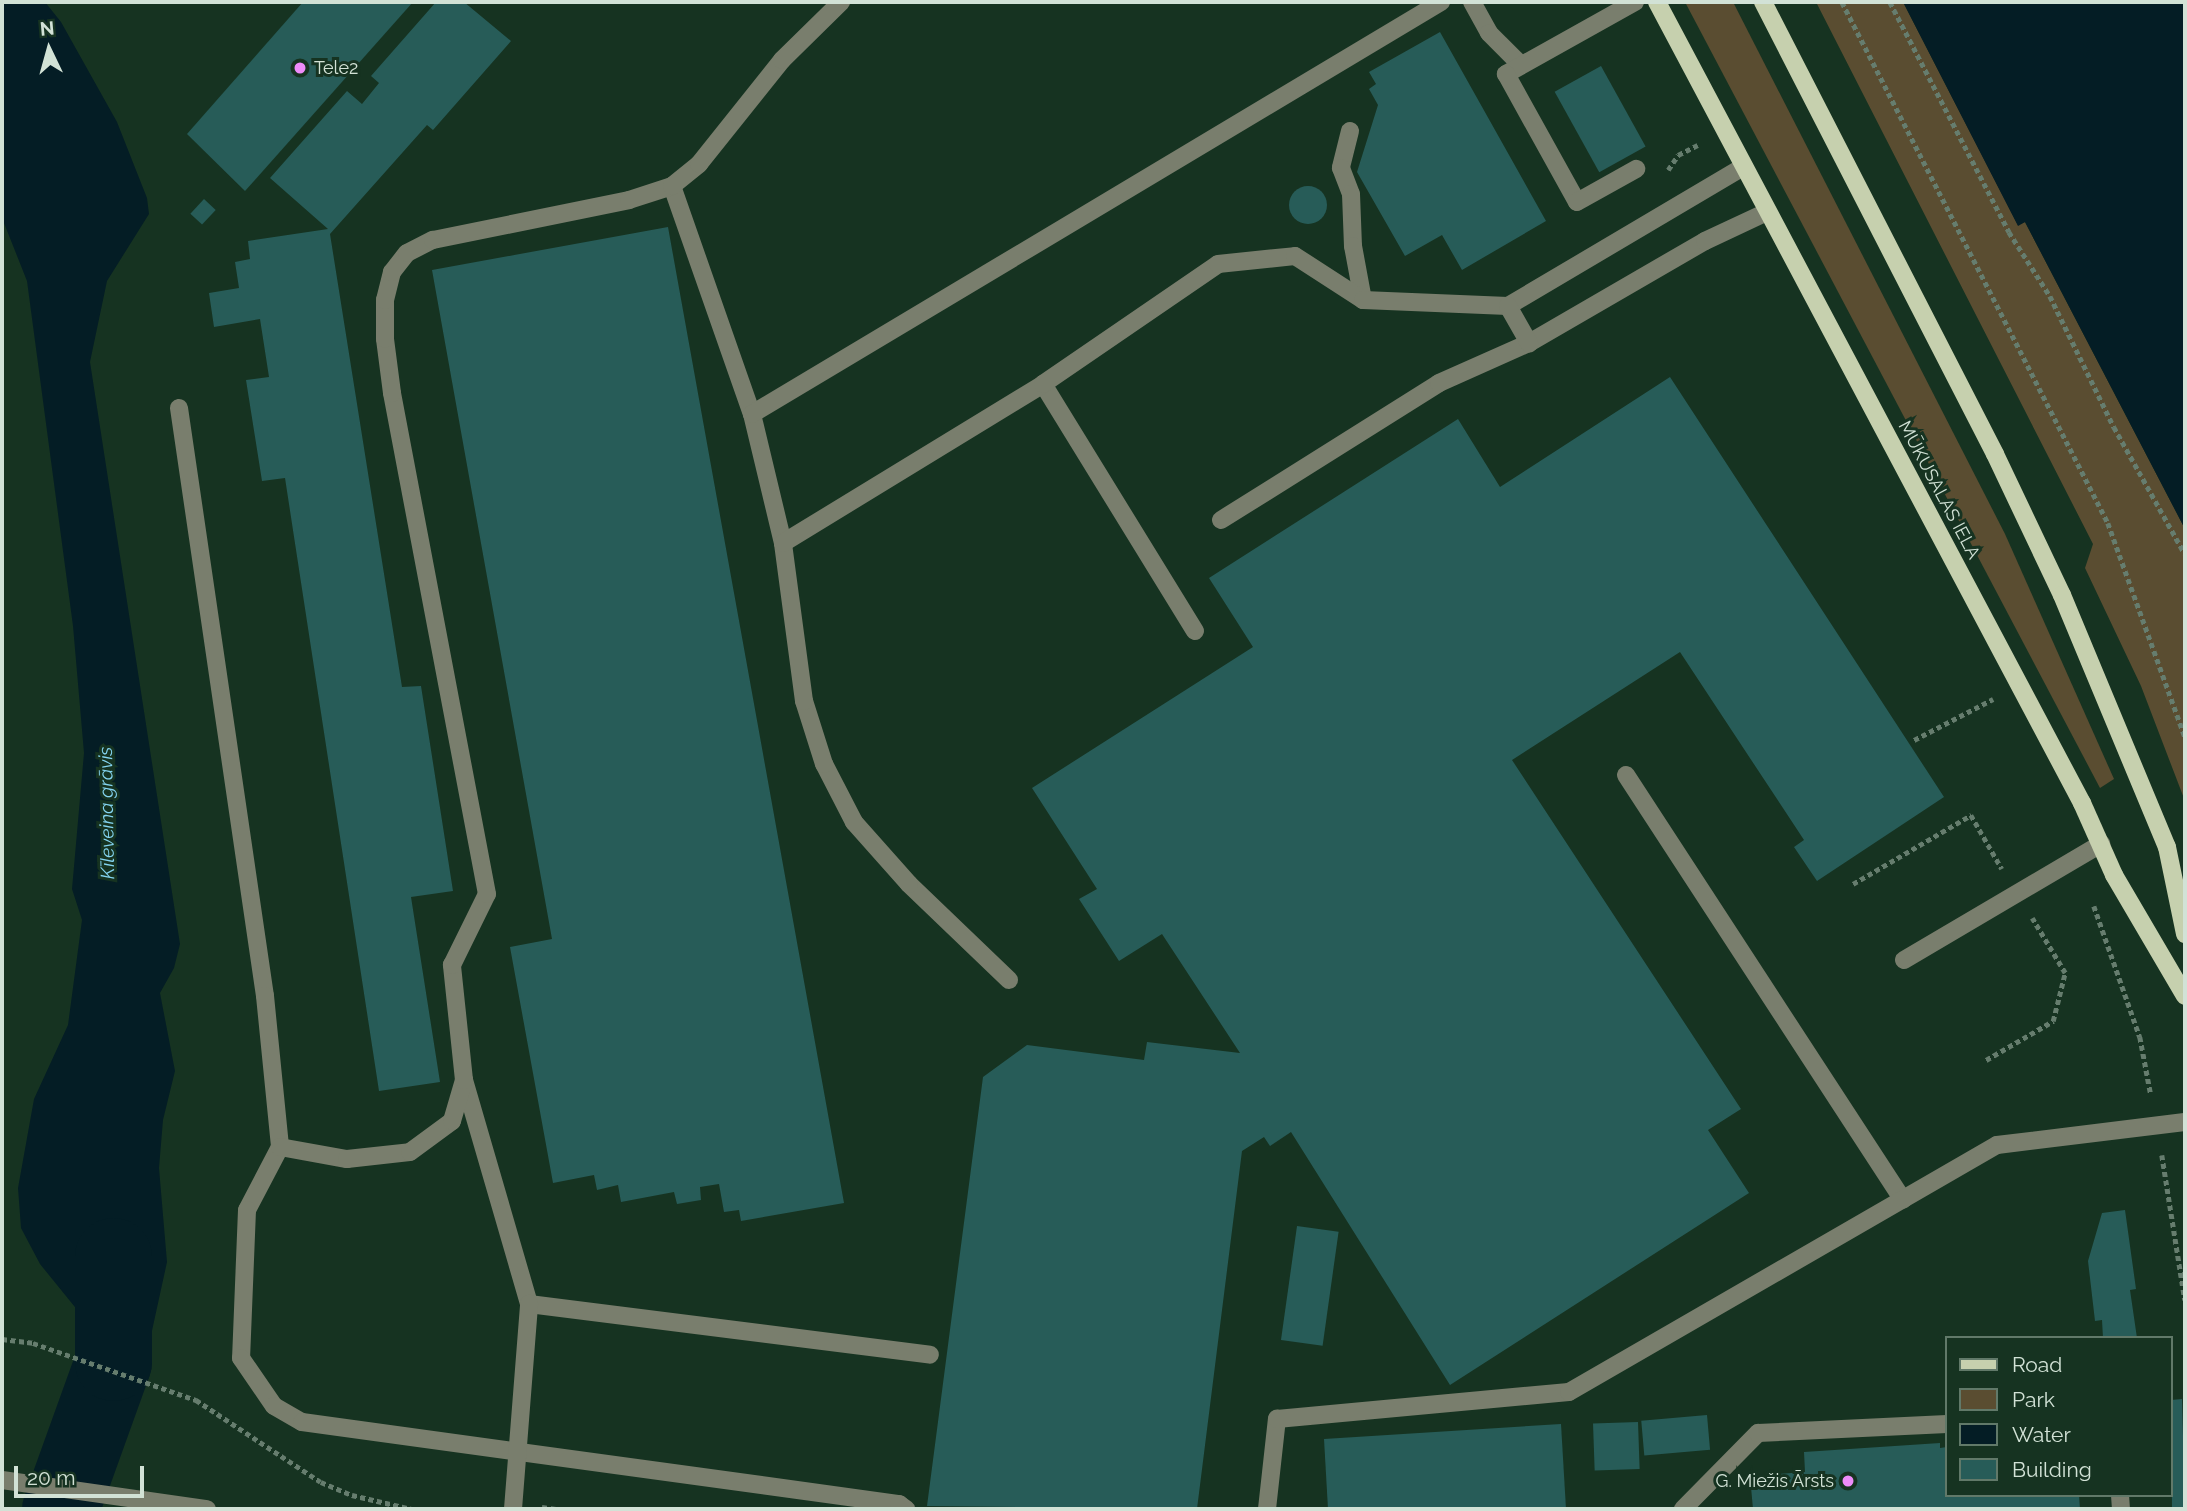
<!DOCTYPE html>
<meta charset="utf-8">
<style>
body{margin:0}
#map{position:relative;width:2187px;height:1511px;overflow:hidden;background:#163321;font-family:Raleway,sans-serif}
div>[style]{position:absolute}
.green>*{inset:0;background:#5a4d31}
.water>*{inset:0;background:#041d25}
.river>*{height:77px;margin:-38.5px;padding:0 38.5px;transform-origin:38.5px;border-radius:38.5px;background:#041d25}
.building>*{inset:0;background:#275c58;transform-origin:0 0}
.round{border-radius:50%}
.path>*{height:4.5px;margin-top:-2.25px;transform-origin:0;background:repeating-linear-gradient(90deg,#667d6e 0 5px,transparent 0 8.5px)}
.minor>*{height:18px;margin:-9px;padding:0 9px;transform-origin:9px;border-radius:9px;background:#797e6d}
.major>*{height:18px;margin:-9px;padding:0 9px;transform-origin:9px;border-radius:9px;background:#c6d0ae}
.dots>*{width:19px;height:19px;translate:-50% -50%;box-sizing:border-box;border:4px solid #163321;border-radius:50%}
span{translate:-50% -50%;white-space:nowrap;text-align:center;line-height:1.15;-webkit-text-stroke:6px #163321;paint-order:stroke}
.poi-label{font-size:18px;color:#d2e2d6}
.left{translate:0 -50%;text-align:left}
.right{translate:-100% -50%;text-align:right}
.street-label{font-size:18px;color:#d2e2d6}
.water-label{font-size:19px;color:#84d4f0;font-style:italic}
.frame{position:absolute;inset:0;border:4px solid #d2e2d6;pointer-events:none}
.legend{position:absolute;left:1945px;top:1336px;width:228px;height:161px;box-sizing:border-box;background:#163321;border:2px solid #617969;margin:0;padding:9px 12px;list-style:none;font-size:21px;color:#d2e2d6}
.legend li{display:flex;align-items:center;gap:14px;height:35px}
.legend b{width:35px;border:2px solid #617969}
.north{position:absolute;left:14px;top:14px;width:70px;height:70px;-webkit-text-stroke:5px #163321;paint-order:stroke;rotate:355deg;font-size:19px;font-weight:700;line-height:28px;text-align:center;color:#d2e2d6}
.north::after{content:'';display:block;margin:auto;width:24px;height:32px;background:#d2e2d6;clip-path:polygon(50% 0,100% 100%,50% 72%,0 100%)}
.scale{position:absolute;left:14px;top:1466px;width:130px;height:32px;box-sizing:border-box;border:4px solid #d2e2d6;border-top:0;padding-left:9px;font-size:21px;line-height:24px;white-space:nowrap;color:#d2e2d6;-webkit-text-stroke:5px #163321;paint-order:stroke}
</style>
<div id="map">
<div class="green">
<i style="clip-path:polygon(1685px 2px,1733px 2px,2005px 534px,2114px 779px,2100px 788px)"></i>
<i style="clip-path:polygon(1816px 2px,1903px 2px,2018px 225px,2025px 222px,2185px 529px,2185px 801px,2141px 686px,2085px 568px,2093px 544px)"></i>
</div>
<div class="water">
<i style="clip-path:polygon(2px 2px,45px 2px,61px 22px,117px 122px,147px 198px,149px 214px,107px 281px,90px 362px,180px 944px,174px 968px,160px 993px,175px 1071px,163px 1120px,159px 1168px,167px 1262px,143px 1372px,91px 1354px,83px 1317px,40px 1264px,21px 1228px,18px 1188px,34px 1099px,68px 1025px,82px 920px,72px 889px,84px 753px,73px 626px,27px 281px,2px 218px)"></i>
<i style="clip-path:polygon(1903px 2px,2185px 2px,2185px 529px,2025px 222px,2018px 226px)"></i>
</div>
<div class="river">
<i style="left:60px;top:1509px;width:156px;rotate:-70.2deg"></i>
<i style="left:113px;top:1362px;width:106px;rotate:-90deg"></i>
</div>
<div class="building">
<i style="clip-path:polygon(303px 2px,413px 2px,245px 191px,187px 134px)"></i>
<i style="clip-path:polygon(436px 2px,464px 2px,511px 41px,433px 130px,427px 125px,330px 234px,402px 687px,421px 686px,453px 891px,411px 897px,440px 1082px,379px 1091px,285px 478px,262px 481px,246px 380px,269px 377px,260px 319px,214px 327px,209px 293px,239px 288px,235px 262px,250px 259px,248px 241px,328px 229px,270px 178px,347px 91px,362px 104px,379px 83px,371px 76px)"></i>
<i style="clip-path:polygon(1440px 32px,1546px 221px,1462px 270px,1442px 235px,1405px 256px,1357px 172px,1378px 105px,1369px 89px,1376px 84px,1369px 72px)"></i>
<i style="left:1601px;top:66px;width:92px;height:53px;rotate:61deg"></i>
<i class="round" style="left:1289px;top:186px;width:38px;height:38px"></i>
<i style="left:204px;top:199px;width:16px;height:20px;rotate:43deg"></i>
<i style="clip-path:polygon(668px 227px,844px 1203px,741px 1221px,739px 1210px,724px 1212px,719px 1184px,700px 1187px,701px 1200px,677px 1204px,674px 1192px,621px 1202px,618px 1185px,597px 1190px,594px 1175px,553px 1183px,510px 947px,552px 939px,432px 270px)"></i>
<i style="clip-path:polygon(1670px 377px,1944px 797px,1817px 881px,1794px 847px,1804px 840px,1680px 652px,1512px 760px,1741px 1109px,1708px 1130px,1749px 1193px,1450px 1385px,1291px 1132px,1270px 1146px,1264px 1137px,1242px 1151px,1197px 1509px,927px 1506px,983px 1077px,1027px 1045px,1144px 1060px,1147px 1042px,1240px 1053px,1162px 934px,1119px 961px,1079px 899px,1097px 889px,1032px 788px,1253px 647px,1209px 578px,1458px 419px,1500px 487px)"></i>
<i style="clip-path:polygon(2125px 1210px,2136px 1289px,2130px 1290px,2137px 1338px,2103px 1338px,2102px 1320px,2095px 1321px,2088px 1261px,2102px 1213px)"></i>
<i style="left:1297px;top:1226px;width:42px;height:115px;rotate:8deg"></i>
<i style="clip-path:polygon(2182px 1399px,2185px 1509px,2172px 1509px,2171px 1400px)"></i>
<i style="left:1707px;top:1415px;width:35px;height:66px;rotate:85deg"></i>
<i style="left:1638px;top:1422px;width:47px;height:45px;rotate:88deg"></i>
<i style="clip-path:polygon(1561px 1424px,1566px 1509px,1328px 1509px,1324px 1439px)"></i>
<i style="clip-path:polygon(1940px 1443px,1940px 1448px,1947px 1447px,1947px 1495px,2079px 1495px,2080px 1509px,1753px 1509px,1750px 1476px,1805px 1472px,1804px 1452px)"></i>
</div>
<div class="path">
<i style="left:1842px;top:2px;width:585px;rotate:62.95deg"></i>
<i style="left:2108px;top:523px;width:227px;rotate:70.2deg"></i>
<i style="left:1890px;top:2px;width:259px;rotate:62.6deg"></i>
<i style="left:2009px;top:232px;width:76px;rotate:57.4deg"></i>
<i style="left:2050px;top:296px;width:146px;rotate:64deg"></i>
<i style="left:2114px;top:427px;width:145px;rotate:60.8deg"></i>
<i style="left:1668px;top:170px;width:18px;rotate:-56deg"></i>
<i style="left:1678px;top:155px;width:22px;rotate:-27deg"></i>
<i style="left:1914px;top:740px;width:89px;rotate:-27.4deg"></i>
<i style="left:1853px;top:884px;width:137px;rotate:-30.3deg"></i>
<i style="left:1971px;top:815px;width:62px;rotate:60.1deg"></i>
<i style="left:2094px;top:906px;width:139px;rotate:70.7deg"></i>
<i style="left:2140px;top:1037px;width:59px;rotate:79.3deg"></i>
<i style="left:1986px;top:1060px;width:78px;rotate:-30.2deg"></i>
<i style="left:2053px;top:1021px;width:49px;rotate:-76deg"></i>
<i style="left:2065px;top:973px;width:64px;rotate:-121deg"></i>
<i style="left:2162px;top:1155px;width:147px;rotate:81deg"></i>
<i style="left:2px;top:1339px;width:31px;rotate:7deg"></i>
<i style="left:33px;top:1343px;width:173px;rotate:19.3deg"></i>
<i style="left:196px;top:1400px;width:149px;rotate:33.3deg"></i>
<i style="left:321px;top:1482px;width:34px;rotate:23deg"></i>
<i style="left:352px;top:1495px;width:61px;rotate:13.3deg"></i>
<i style="left:542px;top:1507px;width:14px;rotate:8deg"></i>
</div>
<div class="minor">
<i style="left:1472px;top:2px;width:35px;rotate:61deg"></i>
<i style="left:1489px;top:33px;width:45px;rotate:45deg"></i>
<i style="left:1635px;top:2px;width:148px;rotate:150.8deg"></i>
<i style="left:1506px;top:74px;width:146px;rotate:61deg"></i>
<i style="left:1577px;top:202px;width:68px;rotate:-29.2deg"></i>
<i style="left:1350px;top:131px;width:38px;rotate:104deg"></i>
<i style="left:1341px;top:168px;width:28px;rotate:69deg"></i>
<i style="left:1351px;top:194px;width:52px;rotate:87.8deg"></i>
<i style="left:1353px;top:246px;width:55px;rotate:79.5deg"></i>
<i style="left:672px;top:186px;width:242px;rotate:70.7deg"></i>
<i style="left:752px;top:414px;width:133px;rotate:76.5deg"></i>
<i style="left:1508px;top:306px;width:273px;rotate:-30.6deg"></i>
<i style="left:1043px;top:384px;width:290px;rotate:58.4deg"></i>
<i style="left:179px;top:408px;width:594px;rotate:81.68deg"></i>
<i style="left:265px;top:996px;width:152px;rotate:84.3deg"></i>
<i style="left:280px;top:1147px;width:71px;rotate:117.6deg"></i>
<i style="left:247px;top:1210px;width:148px;rotate:92.3deg"></i>
<i style="left:241px;top:1358px;width:58px;rotate:55.5deg"></i>
<i style="left:274px;top:1406px;width:32px;rotate:30deg"></i>
<i style="left:302px;top:1422px;width:603px;rotate:7.82deg"></i>
<i style="left:899px;top:1504px;width:9px;rotate:36deg"></i>
<i style="left:752px;top:414px;width:803px;rotate:-30.88deg"></i>
<i style="left:1221px;top:520px;width:257px;rotate:-32.1deg"></i>
<i style="left:1439px;top:383px;width:98px;rotate:-24deg"></i>
<i style="left:1529px;top:343px;width:203px;rotate:-30.1deg"></i>
<i style="left:1705px;top:241px;width:68px;rotate:-25.1deg"></i>
<i style="left:1626px;top:775px;width:507px;rotate:56.91deg"></i>
<i style="left:1904px;top:960px;width:229px;rotate:-30.5deg"></i>
<i style="left:1009px;top:980px;width:139px;rotate:-136.2deg"></i>
<i style="left:909px;top:884px;width:83px;rotate:-131.6deg"></i>
<i style="left:854px;top:822px;width:65px;rotate:-117.3deg"></i>
<i style="left:824px;top:764px;width:66px;rotate:-107.6deg"></i>
<i style="left:804px;top:701px;width:159px;rotate:-97.6deg"></i>
<i style="left:783px;top:543px;width:305px;rotate:-31.4deg"></i>
<i style="left:1043px;top:384px;width:212px;rotate:-34.4deg"></i>
<i style="left:1218px;top:264px;width:77px;rotate:-5.9deg"></i>
<i style="left:1295px;top:256px;width:81px;rotate:32.9deg"></i>
<i style="left:1363px;top:300px;width:145px;rotate:2.4deg"></i>
<i style="left:1508px;top:306px;width:43px;rotate:60.4deg"></i>
<i style="left:464px;top:1080px;width:233px;rotate:73.8deg"></i>
<i style="left:529px;top:1304px;width:404px;rotate:7.2deg"></i>
<i style="left:280px;top:1147px;width:68px;rotate:10.2deg"></i>
<i style="left:347px;top:1159px;width:63px;rotate:-6.3deg"></i>
<i style="left:410px;top:1152px;width:52px;rotate:-36.4deg"></i>
<i style="left:452px;top:1121px;width:43px;rotate:-73.7deg"></i>
<i style="left:464px;top:1080px;width:116px;rotate:-96deg"></i>
<i style="left:452px;top:965px;width:79px;rotate:-63.8deg"></i>
<i style="left:487px;top:894px;width:510px;rotate:-100.74deg"></i>
<i style="left:392px;top:393px;width:54px;rotate:-97.4deg"></i>
<i style="left:385px;top:339px;width:39px;rotate:-90deg"></i>
<i style="left:385px;top:300px;width:29px;rotate:-76deg"></i>
<i style="left:392px;top:272px;width:24px;rotate:-52deg"></i>
<i style="left:407px;top:253px;width:29px;rotate:-27deg"></i>
<i style="left:433px;top:240px;width:200px;rotate:-11.5deg"></i>
<i style="left:629px;top:200px;width:45px;rotate:-18deg"></i>
<i style="left:672px;top:186px;width:35px;rotate:-39deg"></i>
<i style="left:699px;top:164px;width:133px;rotate:-51.4deg"></i>
<i style="left:782px;top:60px;width:83px;rotate:-44.5deg"></i>
<i style="left:2px;top:1480px;width:207px;rotate:8.1deg"></i>
<i style="left:2120px;top:1495px;width:14px;rotate:86deg"></i>
<i style="left:513px;top:1509px;width:206px;rotate:-85.5deg"></i>
<i style="left:1267px;top:1509px;width:91px;rotate:-83.7deg"></i>
<i style="left:1277px;top:1419px;width:293px;rotate:-5.3deg"></i>
<i style="left:1569px;top:1392px;width:494px;rotate:-30deg"></i>
<i style="left:1997px;top:1145px;width:189px;rotate:-7deg"></i>
<i style="left:1683px;top:1509px;width:107px;rotate:-45.4deg"></i>
<i style="left:1758px;top:1433px;width:189px;rotate:-2.7deg"></i>
</div>
<div class="major">
<i style="left:1657px;top:2px;width:907px;rotate:62.05deg"></i>
<i style="left:2082px;top:803px;width:79px;rotate:66deg"></i>
<i style="left:2114px;top:875px;width:140px;rotate:59.6deg"></i>
<i style="left:1763px;top:2px;width:508px;rotate:62.83deg"></i>
<i style="left:1995px;top:454px;width:156px;rotate:64.6deg"></i>
<i style="left:2062px;top:595px;width:273px;rotate:67.4deg"></i>
<i style="left:2167px;top:847px;width:89px;rotate:78.3deg"></i>
</div>
<div class="dots">
<i style="left:300px;top:68px;background:#ed8cf9"></i>
<i style="left:1848px;top:1481px;background:#ed8cf9"></i>
</div>
<div class="poi-label">
<span class="left" style="left:314px;top:68px">Tele2</span>
<span class="right" style="left:1834px;top:1481px">G. Miežis Ārsts</span>
</div>
<div class="street-label">
<span style="left:1939px;top:490px;rotate:62deg">MŪKUSALAS IELA</span>
</div>
<div class="water-label">
<span style="left:107px;top:813px;rotate:-91deg">Kīleveina grāvis</span>
</div>
<div class="frame"></div>
<ul class="legend">
<li><b style="height:9px;background:#c6d0ae"></b>Road</li>
<li><b style="height:19px;background:#5a4d31"></b>Park</li>
<li><b style="height:19px;background:#041d25"></b>Water</li>
<li><b style="height:19px;background:#275c58"></b>Building</li>
</ul>
<div class="north">N</div>
<div class="scale">20 m</div>
</div>
